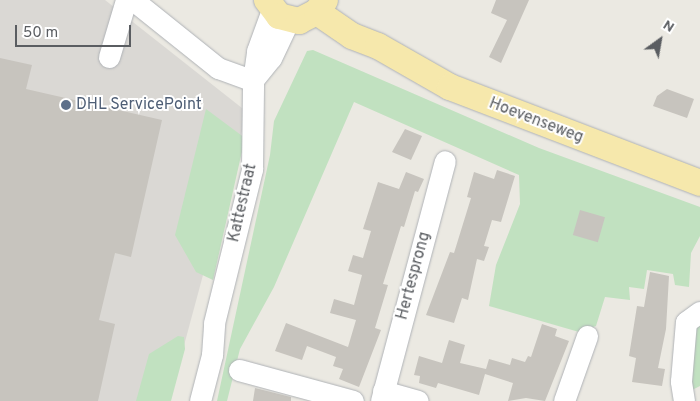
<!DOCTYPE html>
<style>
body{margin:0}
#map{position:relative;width:700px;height:401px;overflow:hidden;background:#ebe9e2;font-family:Overpass,sans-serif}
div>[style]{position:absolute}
.industrial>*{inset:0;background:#dad8d4}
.green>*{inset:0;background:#c1e1c0}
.building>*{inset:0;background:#c7c4be;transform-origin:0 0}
.roads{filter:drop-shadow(0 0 1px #afb2b6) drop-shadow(0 0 1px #afb2b6)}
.minor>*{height:21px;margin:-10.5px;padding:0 10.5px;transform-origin:10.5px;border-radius:10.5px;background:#fff}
.major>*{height:26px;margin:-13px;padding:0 13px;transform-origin:13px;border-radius:13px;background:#f6e8ac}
.dots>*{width:14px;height:14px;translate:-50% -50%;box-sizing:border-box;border:2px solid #fff;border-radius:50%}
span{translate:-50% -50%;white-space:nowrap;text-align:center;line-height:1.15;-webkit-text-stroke:4px #fff;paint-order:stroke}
.service-label{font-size:16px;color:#4e5e75}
.left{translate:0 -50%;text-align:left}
.street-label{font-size:16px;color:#5a5d61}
.north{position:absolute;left:635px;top:15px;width:50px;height:50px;-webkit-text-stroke:4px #fff;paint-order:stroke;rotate:32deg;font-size:14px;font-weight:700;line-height:20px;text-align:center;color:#5a5d61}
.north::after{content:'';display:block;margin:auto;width:18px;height:22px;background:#5a5d61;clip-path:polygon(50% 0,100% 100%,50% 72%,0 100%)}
.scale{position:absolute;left:15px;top:25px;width:116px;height:22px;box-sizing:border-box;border:2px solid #5a5d61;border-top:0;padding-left:6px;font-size:15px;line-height:18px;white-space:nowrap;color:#5a5d61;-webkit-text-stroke:4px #fff;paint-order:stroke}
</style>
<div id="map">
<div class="industrial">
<i style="clip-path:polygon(0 0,105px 0,247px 112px,169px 401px,0 401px)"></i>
</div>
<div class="green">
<i style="clip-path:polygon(313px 50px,539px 148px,700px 207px,700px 236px,691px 253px,689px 287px,675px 285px,673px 274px,647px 270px,644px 289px,629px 287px,630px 300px,605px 297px,596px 326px,579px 332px,489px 306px,496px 265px,520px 204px,519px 175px,354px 102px,274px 287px,240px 349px,227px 401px,217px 401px,270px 155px,274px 121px,307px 51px)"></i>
<i style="clip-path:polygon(206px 109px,245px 138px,213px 280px,196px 272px,175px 235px)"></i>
<i style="clip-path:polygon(700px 322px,700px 386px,692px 390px,688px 388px,696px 325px)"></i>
<i style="clip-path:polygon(178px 336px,184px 337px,185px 349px,171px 401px,136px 401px,149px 354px)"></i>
</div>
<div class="building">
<i style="clip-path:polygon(496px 0,529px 0,501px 63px,489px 57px,507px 20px,491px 13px)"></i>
<i style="clip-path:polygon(0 58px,32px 65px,26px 89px,162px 120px,131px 257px,115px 253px,99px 320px,115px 324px,98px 401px,0 401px)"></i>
<i style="clip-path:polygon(667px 89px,694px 99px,687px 118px,653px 106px,657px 96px)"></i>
<i style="clip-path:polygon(405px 129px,422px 136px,411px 160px,392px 152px)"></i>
<i style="clip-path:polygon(497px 170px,515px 176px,501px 222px,492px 220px,484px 246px,489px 247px,484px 261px,477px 259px,468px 300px,462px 298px,454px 323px,426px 315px,450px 252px,454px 253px,471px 198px,467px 197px,474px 172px,494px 179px)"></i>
<i style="clip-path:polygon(406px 172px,424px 179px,418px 192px,415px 191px,404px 227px,401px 226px,383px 284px,388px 285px,375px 328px,381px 330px,359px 387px,339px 379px,343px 369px,333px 366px,336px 357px,307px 346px,302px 360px,275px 351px,286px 323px,348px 347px,356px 320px,330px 313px,334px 299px,354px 305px,362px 275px,348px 271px,353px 255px,363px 258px,371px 231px,363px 229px,378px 182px,399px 189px)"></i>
<i style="left:580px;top:210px;width:26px;height:26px;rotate:16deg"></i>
<i style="clip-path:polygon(650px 272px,669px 276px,666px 329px,658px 368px,665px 369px,662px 386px,632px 382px,636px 358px,629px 356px,637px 306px,644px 307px)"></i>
<i style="clip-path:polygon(542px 324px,557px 329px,555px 336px,569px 341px,545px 401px,526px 398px,508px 401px,513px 383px,485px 374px,479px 395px,438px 383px,436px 388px,419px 383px,420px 376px,414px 375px,419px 356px,442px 363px,449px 340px,465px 345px,460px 363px,486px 369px,489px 359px,510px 365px,512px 358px,525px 362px,528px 356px,531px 357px)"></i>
<i style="clip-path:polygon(255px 388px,291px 397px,291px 401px,253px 401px)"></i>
</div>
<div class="roads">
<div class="minor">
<i style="left:133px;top:0;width:109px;rotate:38.7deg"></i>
<i style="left:218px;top:68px;width:37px;rotate:20deg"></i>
<i style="left:109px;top:57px;width:59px;rotate:-73.4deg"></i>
<i style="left:253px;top:80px;width:28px;rotate:-51deg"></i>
<i style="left:271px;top:58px;width:42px;rotate:-64.7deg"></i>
<i style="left:239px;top:370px;width:118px;rotate:15.2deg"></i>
<i style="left:383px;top:391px;width:36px;rotate:16deg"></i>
<i style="left:200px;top:401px;width:48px;rotate:-75.4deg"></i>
<i style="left:212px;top:355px;width:32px;rotate:-86deg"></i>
<i style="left:214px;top:323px;width:159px;rotate:-76.1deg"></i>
<i style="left:252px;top:169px;width:88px;rotate:-89.3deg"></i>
<i style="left:253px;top:81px;width:30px;rotate:-82deg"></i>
<i style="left:257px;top:51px;width:44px;rotate:-69.9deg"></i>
<i style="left:381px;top:401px;width:248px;rotate:-75.1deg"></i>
<i style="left:564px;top:401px;width:69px;rotate:-70.5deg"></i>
<i style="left:684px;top:401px;width:20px;rotate:-99deg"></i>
<i style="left:681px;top:381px;width:59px;rotate:-85.2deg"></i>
<i style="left:686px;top:322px;width:17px;rotate:-36deg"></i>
</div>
<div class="major">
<i style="left:267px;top:0;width:20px;rotate:53deg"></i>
<i style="left:279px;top:16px;width:21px;rotate:14deg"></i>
<i style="left:299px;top:21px;width:20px;rotate:-27deg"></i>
<i style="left:317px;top:12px;width:14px;rotate:-56deg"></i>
<i style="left:317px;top:12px;width:42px;rotate:34.4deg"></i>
<i style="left:352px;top:36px;width:28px;rotate:21deg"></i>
<i style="left:378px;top:46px;width:83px;rotate:29.7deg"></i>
<i style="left:450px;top:87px;width:268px;rotate:21deg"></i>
</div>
</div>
<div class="dots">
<i style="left:66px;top:105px;background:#5c6f8a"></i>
</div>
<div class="service-label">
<span class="left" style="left:76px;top:105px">DHL ServicePoint</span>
</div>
<div class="street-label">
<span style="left:536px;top:121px;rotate:21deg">Hoevenseweg</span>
<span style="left:243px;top:203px;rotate:-77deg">Kattestraat</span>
<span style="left:414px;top:276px;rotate:-75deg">Hertesprong</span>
</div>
<div class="north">N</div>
<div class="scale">50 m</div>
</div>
